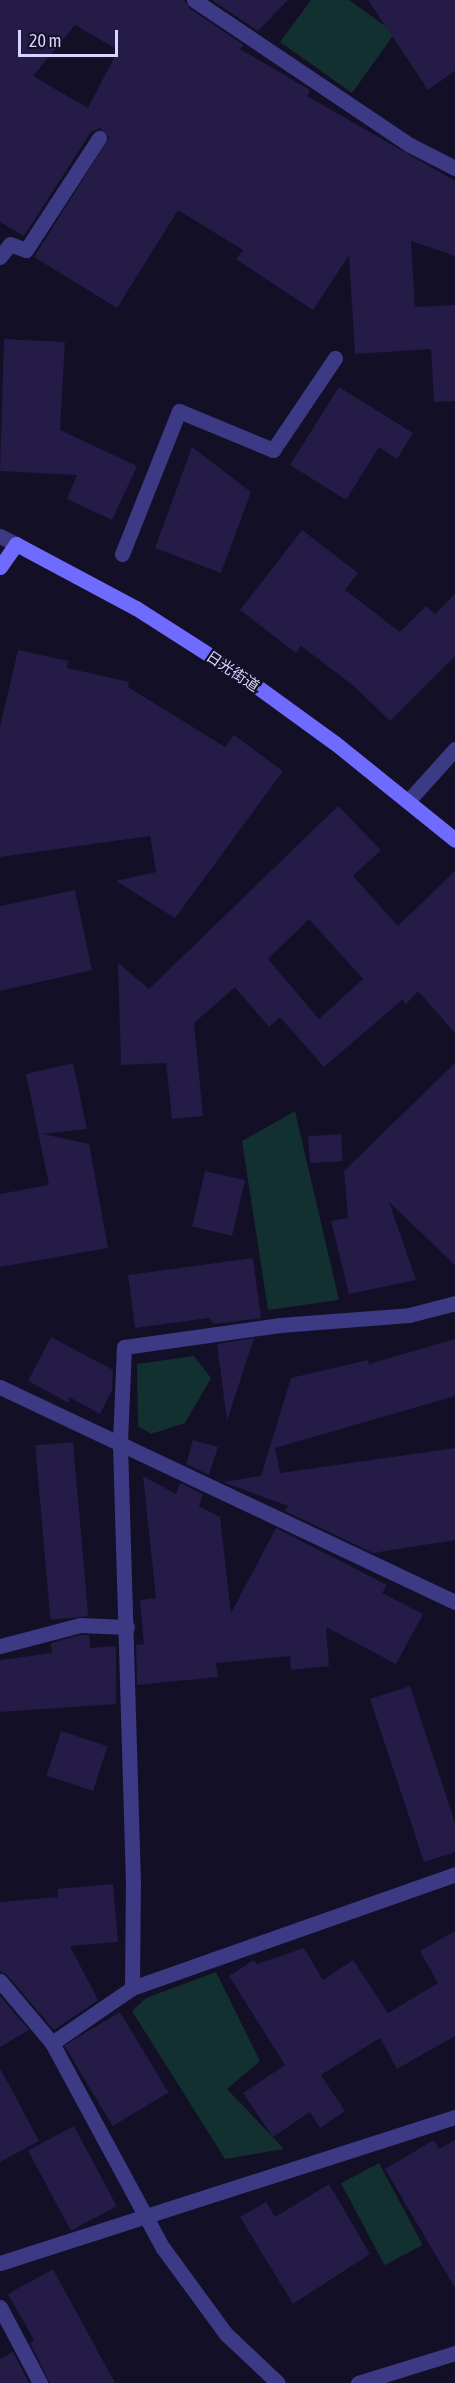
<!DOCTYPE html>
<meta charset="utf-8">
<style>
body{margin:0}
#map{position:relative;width:455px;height:2383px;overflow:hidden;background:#130f26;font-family:"Asap Condensed","Noto Sans JP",sans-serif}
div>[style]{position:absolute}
.green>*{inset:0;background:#12302f;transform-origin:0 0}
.building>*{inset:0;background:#241b47;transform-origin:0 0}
.minor>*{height:15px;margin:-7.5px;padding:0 7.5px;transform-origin:7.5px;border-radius:7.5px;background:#3d3a85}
.tertiary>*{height:15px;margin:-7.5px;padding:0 7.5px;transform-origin:7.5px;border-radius:7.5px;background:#3d3a85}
.secondary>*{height:15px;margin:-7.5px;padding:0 7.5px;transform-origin:7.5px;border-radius:7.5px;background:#6f6bff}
span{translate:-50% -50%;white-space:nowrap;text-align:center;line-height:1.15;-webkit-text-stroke:4.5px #130f26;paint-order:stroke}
.street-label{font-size:15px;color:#d9d4ff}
.scale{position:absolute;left:18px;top:30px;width:100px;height:27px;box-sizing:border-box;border:3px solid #d9d4ff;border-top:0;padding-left:8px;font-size:18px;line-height:21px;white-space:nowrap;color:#d9d4ff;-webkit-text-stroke:4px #130f26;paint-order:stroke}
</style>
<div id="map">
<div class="green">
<i style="clip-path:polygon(311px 0,349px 0,395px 33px,352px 93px,280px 42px)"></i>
<i style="clip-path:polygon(295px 1111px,339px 1300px,268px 1310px,242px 1141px)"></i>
<i style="clip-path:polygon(194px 1356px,211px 1378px,185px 1423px,151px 1434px,138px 1426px,137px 1364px)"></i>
<i style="clip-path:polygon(216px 1972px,260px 2061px,227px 2089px,284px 2149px,225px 2159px,132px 2011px,146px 1998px)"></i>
<i style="left:379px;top:2163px;width:93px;height:43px;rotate:62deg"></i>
</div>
<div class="building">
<i style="clip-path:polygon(evenodd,0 0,184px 0,189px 8px,244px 45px,240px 49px,310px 90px,307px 96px,455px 181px,455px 256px,411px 241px,415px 307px,455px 305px,455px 401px,434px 402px,431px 349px,355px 354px,349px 255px,313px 310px,236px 259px,243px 250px,178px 210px,117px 308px,34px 257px,109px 138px,100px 128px,91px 132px,24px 236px,0 222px,0 0,75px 25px,118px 50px,88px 108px,33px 76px,75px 25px)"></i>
<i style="clip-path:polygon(212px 0,288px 0,258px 31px)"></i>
<i style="clip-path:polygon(368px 0,455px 0,455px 71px,428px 90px)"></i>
<i style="clip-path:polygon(4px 339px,65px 342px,60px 430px,137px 466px,112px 520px,67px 499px,77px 475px,0 471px)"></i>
<i style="clip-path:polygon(339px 387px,413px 433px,397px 459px,379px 447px,346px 500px,290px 465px)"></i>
<i style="clip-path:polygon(192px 447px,251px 492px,221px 573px,155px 548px)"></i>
<i style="clip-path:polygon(302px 530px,358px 573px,345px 590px,400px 632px,426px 606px,435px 614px,455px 594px,455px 656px,390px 721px,354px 686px,301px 646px,296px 653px,240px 610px)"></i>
<i style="clip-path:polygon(18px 650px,68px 661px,67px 668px,129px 682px,128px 687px,225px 747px,234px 735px,283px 771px,175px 918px,116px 881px,156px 872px,150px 836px,0 857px,0 727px)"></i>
<i style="clip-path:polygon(evenodd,338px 806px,381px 850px,353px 876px,398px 926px,455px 871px,455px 1033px,418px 991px,406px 1004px,402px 1000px,324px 1067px,280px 1017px,269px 1027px,235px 987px,194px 1023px,203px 1116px,172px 1119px,166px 1063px,121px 1065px,118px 963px,149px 989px,338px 806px,309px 919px,363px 979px,319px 1019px,268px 959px,309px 919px)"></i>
<i style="clip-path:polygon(75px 890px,92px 970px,0 991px,0 906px)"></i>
<i style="clip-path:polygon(73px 1063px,87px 1129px,43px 1134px,89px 1144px,108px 1248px,0 1267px,0 1194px,49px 1185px,26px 1074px)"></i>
<i style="clip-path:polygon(455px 1063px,455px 1265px,389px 1202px,416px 1280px,349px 1294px,331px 1221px,348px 1218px,344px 1171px)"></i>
<i style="left:341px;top:1134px;width:27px;height:33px;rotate:86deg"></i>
<i style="left:205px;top:1171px;width:41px;height:57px;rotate:13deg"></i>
<i style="clip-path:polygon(253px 1258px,261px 1318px,214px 1324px,209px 1318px,135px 1328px,128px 1275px)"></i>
<i style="clip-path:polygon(51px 1337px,113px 1370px,112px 1390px,100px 1414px,69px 1397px,69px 1403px,28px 1381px)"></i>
<i style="clip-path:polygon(254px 1338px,227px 1421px,217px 1344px)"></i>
<i style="clip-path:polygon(455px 1339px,455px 1396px,275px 1448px,280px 1473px,455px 1448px,455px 1540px,373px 1553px,285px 1511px,288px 1506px,223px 1482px,261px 1476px,291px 1378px,368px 1360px,369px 1364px)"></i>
<i style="clip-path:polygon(193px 1440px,218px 1447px,209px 1475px,186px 1464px)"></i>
<i style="left:73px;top:1442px;width:175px;height:38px;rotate:85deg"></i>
<i style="clip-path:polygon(143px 1476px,176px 1494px,180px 1483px,203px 1494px,199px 1506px,220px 1517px,231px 1613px,276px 1528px,387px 1585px,382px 1593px,423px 1614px,396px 1664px,326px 1627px,329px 1666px,291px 1670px,290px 1656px,216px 1663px,218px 1677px,137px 1685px,136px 1645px,144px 1644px,140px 1600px,156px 1598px)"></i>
<i style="clip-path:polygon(81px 1635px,89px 1635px,90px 1648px,116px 1646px,116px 1704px,0 1712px,0 1660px,52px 1653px,51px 1643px)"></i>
<i style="clip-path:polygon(410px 1686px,455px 1823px,455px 1852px,424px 1862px,370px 1699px)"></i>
<i style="left:61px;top:1731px;width:49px;height:47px;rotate:18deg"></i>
<i style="clip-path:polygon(113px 1884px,118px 1942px,70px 1946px,98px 2000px,54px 2030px,7px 1975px,0 1971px,0 1902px,58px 1897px,58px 1889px)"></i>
<i style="clip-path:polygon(455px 1931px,455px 2036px,397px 2069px,380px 2038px,321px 2075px,345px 2111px,320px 2128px,310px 2112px,273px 2137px,243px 2093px,285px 2065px,229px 1976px,254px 1960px,257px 1964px,304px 1948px,323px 1980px,353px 1960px,388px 2013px,438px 1983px,420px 1951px)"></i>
<i style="clip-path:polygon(0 1996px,29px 2030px,0 2047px)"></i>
<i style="left:120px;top:2012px;width:94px;height:65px;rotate:59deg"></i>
<i style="clip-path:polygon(0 2068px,39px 2141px,0 2162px)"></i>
<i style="left:74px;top:2126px;width:91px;height:52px;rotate:62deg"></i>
<i style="clip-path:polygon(434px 2140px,439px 2149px,455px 2140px,455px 2288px,385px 2169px)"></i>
<i style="clip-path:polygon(329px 2184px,370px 2254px,293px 2304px,240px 2217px,266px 2202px,275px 2217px)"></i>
<i style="clip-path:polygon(53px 2269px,115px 2383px,50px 2383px,30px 2343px,34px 2340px,8px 2294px)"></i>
<i style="clip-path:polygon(13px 2352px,29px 2383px,0 2383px,0 2359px)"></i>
</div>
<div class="minor">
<i style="left:194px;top:0;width:260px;rotate:33.9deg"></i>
<i style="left:410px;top:145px;width:51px;rotate:27.1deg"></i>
<i style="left:0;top:257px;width:16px;rotate:-52deg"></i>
<i style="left:10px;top:244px;width:17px;rotate:21deg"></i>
<i style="left:26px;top:250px;width:134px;rotate:-56.9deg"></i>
<i style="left:122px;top:554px;width:154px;rotate:-68.3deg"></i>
<i style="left:179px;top:411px;width:102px;rotate:22.5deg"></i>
<i style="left:273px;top:450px;width:111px;rotate:-56deg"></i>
<i style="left:409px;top:800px;width:69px;rotate:-48deg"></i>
<i style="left:0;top:1646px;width:83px;rotate:-14.7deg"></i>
<i style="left:80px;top:1625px;width:47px;rotate:2.4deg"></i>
<i style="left:0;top:1981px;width:81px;rotate:50deg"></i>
<i style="left:52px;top:2043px;width:233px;rotate:61.6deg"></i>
<i style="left:163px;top:2248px;width:107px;rotate:53.8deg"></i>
<i style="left:226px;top:2334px;width:71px;rotate:43.3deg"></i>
<i style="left:132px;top:1988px;width:343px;rotate:-19.4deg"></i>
<i style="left:52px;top:2043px;width:97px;rotate:-34.5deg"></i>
<i style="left:132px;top:1988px;width:105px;rotate:-89.5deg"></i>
<i style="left:133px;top:1883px;width:441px;rotate:-91.7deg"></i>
<i style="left:120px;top:1442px;width:95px;rotate:-87.6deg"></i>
<i style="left:124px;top:1347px;width:158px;rotate:-8deg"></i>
<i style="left:280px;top:1325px;width:129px;rotate:-4.4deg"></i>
<i style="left:409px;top:1315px;width:48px;rotate:-14.6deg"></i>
<i style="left:0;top:2263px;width:478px;rotate:-17.8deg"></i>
<i style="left:0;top:2307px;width:86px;rotate:62.2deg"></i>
<i style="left:358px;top:2383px;width:102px;rotate:-17.2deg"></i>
</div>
<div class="tertiary">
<i style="left:0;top:536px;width:18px;rotate:27deg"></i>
<i style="left:0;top:1387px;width:503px;rotate:25.29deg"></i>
</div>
<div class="secondary">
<i style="left:0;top:567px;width:28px;rotate:-55deg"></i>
<i style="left:16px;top:544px;width:136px;rotate:28.1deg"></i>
<i style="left:136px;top:608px;width:128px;rotate:32.6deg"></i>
<i style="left:244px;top:677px;width:112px;rotate:36deg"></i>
<i style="left:335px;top:743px;width:154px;rotate:38.9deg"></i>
</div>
<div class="street-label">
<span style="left:233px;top:671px;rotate:34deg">日光街道</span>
</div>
<div class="scale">20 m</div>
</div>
